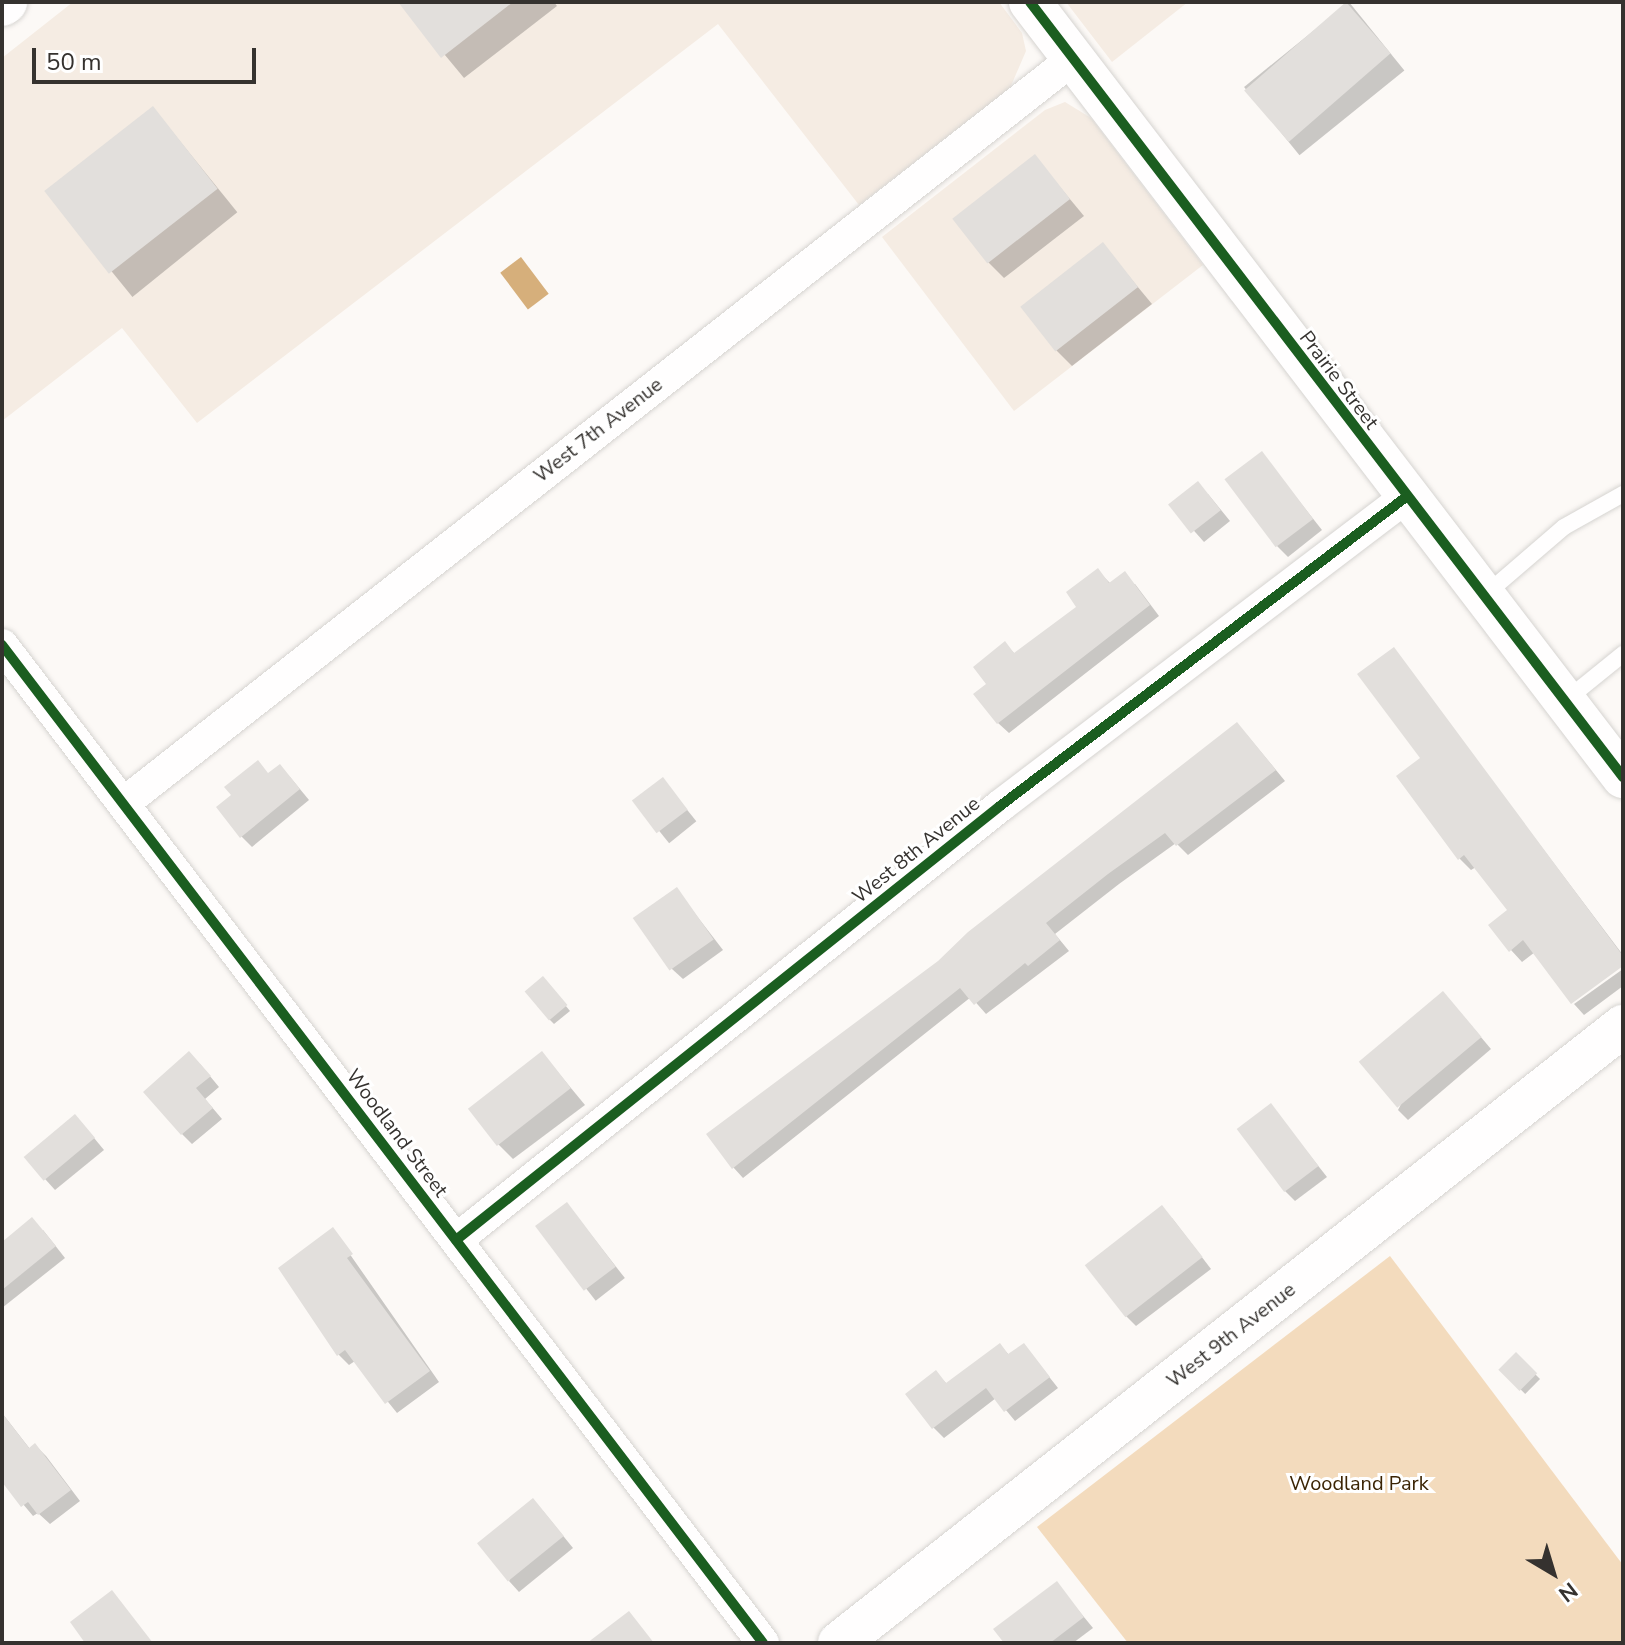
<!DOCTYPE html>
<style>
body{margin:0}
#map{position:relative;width:1625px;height:1645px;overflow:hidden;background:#fcf9f6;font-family:"Nunito Sans",sans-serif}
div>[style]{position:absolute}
.built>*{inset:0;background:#f5ece3}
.green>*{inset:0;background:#f3dbbd}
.water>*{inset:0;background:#d6af7b;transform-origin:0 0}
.shadow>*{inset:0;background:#0003;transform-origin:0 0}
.building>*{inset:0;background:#e2dfdc;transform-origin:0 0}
.roads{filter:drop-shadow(0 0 2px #d6d4d1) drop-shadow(0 0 2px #d6d4d1)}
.service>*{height:16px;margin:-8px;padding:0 8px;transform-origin:8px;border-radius:8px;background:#fffefe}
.minor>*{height:32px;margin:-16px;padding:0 16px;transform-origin:16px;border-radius:16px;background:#fffefe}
.tertiary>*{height:42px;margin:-21px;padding:0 21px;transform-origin:21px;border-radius:21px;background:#fffefe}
.primary>*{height:44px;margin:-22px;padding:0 22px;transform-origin:22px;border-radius:22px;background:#fffefe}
.cycleway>*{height:10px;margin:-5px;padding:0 5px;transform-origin:5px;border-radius:5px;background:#1b5e20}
span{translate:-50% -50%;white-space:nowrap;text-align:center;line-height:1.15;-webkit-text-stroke:6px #fff;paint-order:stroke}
.street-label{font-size:20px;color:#35322f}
.park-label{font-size:20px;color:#3b2404}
.frame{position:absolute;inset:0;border:4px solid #35322f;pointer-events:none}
.north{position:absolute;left:1513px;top:1533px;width:80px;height:80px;-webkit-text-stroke:6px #fff;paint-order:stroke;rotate:142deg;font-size:22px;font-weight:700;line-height:32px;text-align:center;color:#35322f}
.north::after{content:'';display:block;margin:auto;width:28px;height:36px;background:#35322f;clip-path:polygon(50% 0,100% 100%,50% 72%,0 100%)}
.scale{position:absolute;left:32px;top:48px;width:224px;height:36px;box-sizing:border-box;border:4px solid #35322f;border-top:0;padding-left:10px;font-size:24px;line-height:28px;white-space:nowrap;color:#35322f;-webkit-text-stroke:6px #fff;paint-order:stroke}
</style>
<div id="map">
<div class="built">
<i style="clip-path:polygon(73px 2px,999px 2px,1022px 33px,1026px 51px,1010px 88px,859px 205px,718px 24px,197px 423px,122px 328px,2px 421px,2px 58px)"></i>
<i style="clip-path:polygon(1066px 2px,1188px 2px,1112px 62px)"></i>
<i style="clip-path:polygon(1065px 102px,1091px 118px,1203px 265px,1014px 411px,882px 237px,1045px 110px)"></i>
</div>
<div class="green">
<i style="clip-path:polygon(1390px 1256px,1623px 1565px,1623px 1643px,1128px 1643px,1037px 1527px)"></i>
</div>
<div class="water">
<i style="left:521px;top:257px;width:46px;height:26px;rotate:53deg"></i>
</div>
<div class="shadow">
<i style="clip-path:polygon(401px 2px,554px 2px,557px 6px,464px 78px)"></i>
<i style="left:1349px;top:2px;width:88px;height:135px;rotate:51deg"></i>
<i style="left:153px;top:108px;width:134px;height:135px;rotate:51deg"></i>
<i style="clip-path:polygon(1035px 157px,1084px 216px,1004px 278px,988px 262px)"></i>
<i style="clip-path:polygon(1103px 245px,1152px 304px,1072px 366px,1056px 350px)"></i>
<i style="clip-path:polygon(1262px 454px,1322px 530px,1288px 557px,1277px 546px)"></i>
<i style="clip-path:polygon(1208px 494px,1230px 521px,1204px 542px,1171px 505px)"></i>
<i style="clip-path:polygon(1098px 571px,1111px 584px,1135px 584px,1159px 616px,1009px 733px,998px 723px,989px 684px,1005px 644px,1016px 655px,1079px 607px)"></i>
<i style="clip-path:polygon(1393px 650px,1623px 955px,1623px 964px,1535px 952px,1522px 962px,1511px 950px,1510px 910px,1476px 867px,1471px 870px,1460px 859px,1399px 776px,1423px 758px)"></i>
<i style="clip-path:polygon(1247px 735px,1285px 781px,1188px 855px,1176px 843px,1119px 884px,1055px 934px,1069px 951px,986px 1014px,971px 997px,743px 1178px,733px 1167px)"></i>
<i style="clip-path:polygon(269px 775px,290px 777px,309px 800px,252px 847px,241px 836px,234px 795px)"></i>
<i style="left:663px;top:780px;width:53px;height:35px;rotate:51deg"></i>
<i style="clip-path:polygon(676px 889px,723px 950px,683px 979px,672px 969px)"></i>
<i style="clip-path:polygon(1623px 969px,1623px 986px,1584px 1015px,1574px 1004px)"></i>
<i style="clip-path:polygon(547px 983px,570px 1011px,554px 1024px,549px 1019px)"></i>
<i style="clip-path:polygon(1453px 1004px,1491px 1049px,1408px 1120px,1398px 1110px)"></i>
<i style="clip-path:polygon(542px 1053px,585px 1105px,513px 1159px,497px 1143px)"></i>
<i style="clip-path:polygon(200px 1064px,219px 1087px,205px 1099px,222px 1119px,192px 1144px,182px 1134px)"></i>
<i style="clip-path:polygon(1271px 1106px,1327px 1177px,1295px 1201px,1285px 1191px)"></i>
<i style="clip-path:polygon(85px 1127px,104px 1150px,55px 1190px,26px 1158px)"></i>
<i style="left:567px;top:1204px;width:94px;height:37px;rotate:52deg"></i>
<i style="clip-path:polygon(1172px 1218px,1211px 1269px,1136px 1326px,1125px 1315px)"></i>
<i style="clip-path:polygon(43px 1230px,65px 1258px,2px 1308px,2px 1244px)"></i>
<i style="clip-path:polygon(333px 1230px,439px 1382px,397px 1413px,355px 1361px,349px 1365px,339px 1355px,281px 1268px)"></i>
<i style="clip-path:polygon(1000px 1345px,1010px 1356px,1024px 1345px,1058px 1388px,1015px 1421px,996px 1398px,944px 1438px,933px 1427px,936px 1373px,947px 1384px)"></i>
<i style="left:1516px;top:1355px;width:34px;height:21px;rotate:45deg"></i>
<i style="clip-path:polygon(2px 1413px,30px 1449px,35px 1445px,46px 1456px,80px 1501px,50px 1524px,38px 1513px,33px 1516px,2px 1479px)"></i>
<i style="clip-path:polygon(543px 1511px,573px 1548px,519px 1592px,509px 1581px)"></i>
<i style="clip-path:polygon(1056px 1583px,1093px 1628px,1073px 1643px,1006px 1643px)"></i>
</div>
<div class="building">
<i style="clip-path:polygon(398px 2px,513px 2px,441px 58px)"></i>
<i style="left:1346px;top:2px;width:68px;height:135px;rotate:49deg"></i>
<i style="left:153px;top:106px;width:105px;height:138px;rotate:52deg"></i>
<i style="left:1035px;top:154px;width:57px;height:105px;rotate:52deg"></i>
<i style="left:1103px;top:242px;width:57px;height:105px;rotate:52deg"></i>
<i style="left:1262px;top:451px;width:85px;height:47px;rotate:53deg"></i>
<i style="left:1198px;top:481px;width:37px;height:38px;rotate:52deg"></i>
<i style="clip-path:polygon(1098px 568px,1109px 583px,1125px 571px,1150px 605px,997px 724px,973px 694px,986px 684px,973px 667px,1005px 641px,1014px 653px,1076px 607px,1066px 592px)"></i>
<i style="clip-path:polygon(1394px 647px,1623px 956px,1623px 966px,1571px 1004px,1523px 940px,1509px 952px,1488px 925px,1507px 910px,1464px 855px,1458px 860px,1396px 776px,1420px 758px,1357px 674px)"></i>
<i style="clip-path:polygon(1237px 722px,1276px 770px,1176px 846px,1165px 833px,1108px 874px,1046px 923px,1060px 940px,1028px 966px,1025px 963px,974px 1005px,960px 988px,732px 1169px,706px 1134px,938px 961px,968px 932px)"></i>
<i style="clip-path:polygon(258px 760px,268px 773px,280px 764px,300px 789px,240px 838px,216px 807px,231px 795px,224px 787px)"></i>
<i style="left:663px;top:777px;width:41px;height:39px;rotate:53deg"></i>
<i style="left:677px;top:887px;width:64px;height:54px;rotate:55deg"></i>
<i style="left:543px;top:976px;width:38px;height:24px;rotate:50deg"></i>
<i style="left:1443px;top:991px;width:60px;height:110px;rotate:50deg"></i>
<i style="clip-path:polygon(189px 1051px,211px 1076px,196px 1088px,213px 1108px,181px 1135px,143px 1092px)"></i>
<i style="left:542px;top:1051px;width:47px;height:94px;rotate:52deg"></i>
<i style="left:1271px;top:1103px;width:79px;height:43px;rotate:53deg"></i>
<i style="left:75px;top:1114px;width:31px;height:67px;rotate:50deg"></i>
<i style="left:567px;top:1202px;width:81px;height:40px;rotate:53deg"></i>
<i style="left:1162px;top:1205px;width:66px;height:98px;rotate:52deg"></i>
<i style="clip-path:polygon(32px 1217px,56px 1246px,2px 1290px,2px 1242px)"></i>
<i style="clip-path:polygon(333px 1227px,353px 1254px,347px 1258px,430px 1371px,385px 1404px,345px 1350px,337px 1356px,278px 1268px)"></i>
<i style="clip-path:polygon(1000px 1343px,1008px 1354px,1024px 1343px,1050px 1377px,1004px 1412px,986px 1388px,932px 1429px,905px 1394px,936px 1370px,946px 1383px)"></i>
<i style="left:1516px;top:1352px;width:30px;height:25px;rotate:45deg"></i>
<i style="clip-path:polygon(2px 1413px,29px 1448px,35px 1443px,71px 1490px,38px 1515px,28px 1502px,21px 1507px,2px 1482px)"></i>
<i style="left:533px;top:1498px;width:49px;height:72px;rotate:51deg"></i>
<i style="clip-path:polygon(1057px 1581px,1084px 1617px,1050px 1643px,1004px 1643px,993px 1629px)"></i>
<i style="clip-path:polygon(112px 1590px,153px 1643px,85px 1643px,70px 1622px)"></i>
<i style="clip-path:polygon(629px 1611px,654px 1643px,587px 1643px)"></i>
</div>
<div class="roads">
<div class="service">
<i style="left:1485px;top:595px;width:104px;rotate:-40.7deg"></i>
<i style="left:1564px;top:527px;width:68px;rotate:-29.2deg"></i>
<i style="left:1565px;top:701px;width:75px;rotate:-39deg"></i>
</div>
<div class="minor">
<i style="left:2px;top:645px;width:1255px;rotate:52.67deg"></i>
<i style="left:124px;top:803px;width:1206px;rotate:-38.1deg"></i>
<i style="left:456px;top:1240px;width:696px;rotate:-38.58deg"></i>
<i style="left:1000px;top:806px;width:510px;rotate:-37.27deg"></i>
</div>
<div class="tertiary">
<i style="left:1030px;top:2px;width:976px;rotate:52.58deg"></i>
<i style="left:839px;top:1643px;width:998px;rotate:-38.2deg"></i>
</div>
<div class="primary">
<i style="left:2px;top:4px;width:4px;rotate:-34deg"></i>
</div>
</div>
<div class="cycleway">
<i style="left:1030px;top:2px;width:976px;rotate:52.58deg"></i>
<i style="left:2px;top:645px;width:1255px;rotate:52.67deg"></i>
<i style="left:456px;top:1240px;width:696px;rotate:-38.58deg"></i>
<i style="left:1000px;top:806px;width:510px;rotate:-37.27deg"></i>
</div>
<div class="street-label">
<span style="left:1339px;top:380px;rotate:53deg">Prairie Street</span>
<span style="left:598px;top:430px;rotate:-38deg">West 7th Avenue</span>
<span style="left:916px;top:850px;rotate:-39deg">West 8th Avenue</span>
<span style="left:397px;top:1133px;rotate:53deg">Woodland Street</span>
<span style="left:1231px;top:1335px;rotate:-38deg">West 9th Avenue</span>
</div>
<div class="park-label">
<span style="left:1359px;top:1483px">Woodland Park</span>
</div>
<div class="frame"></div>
<div class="north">N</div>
<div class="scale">50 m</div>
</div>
